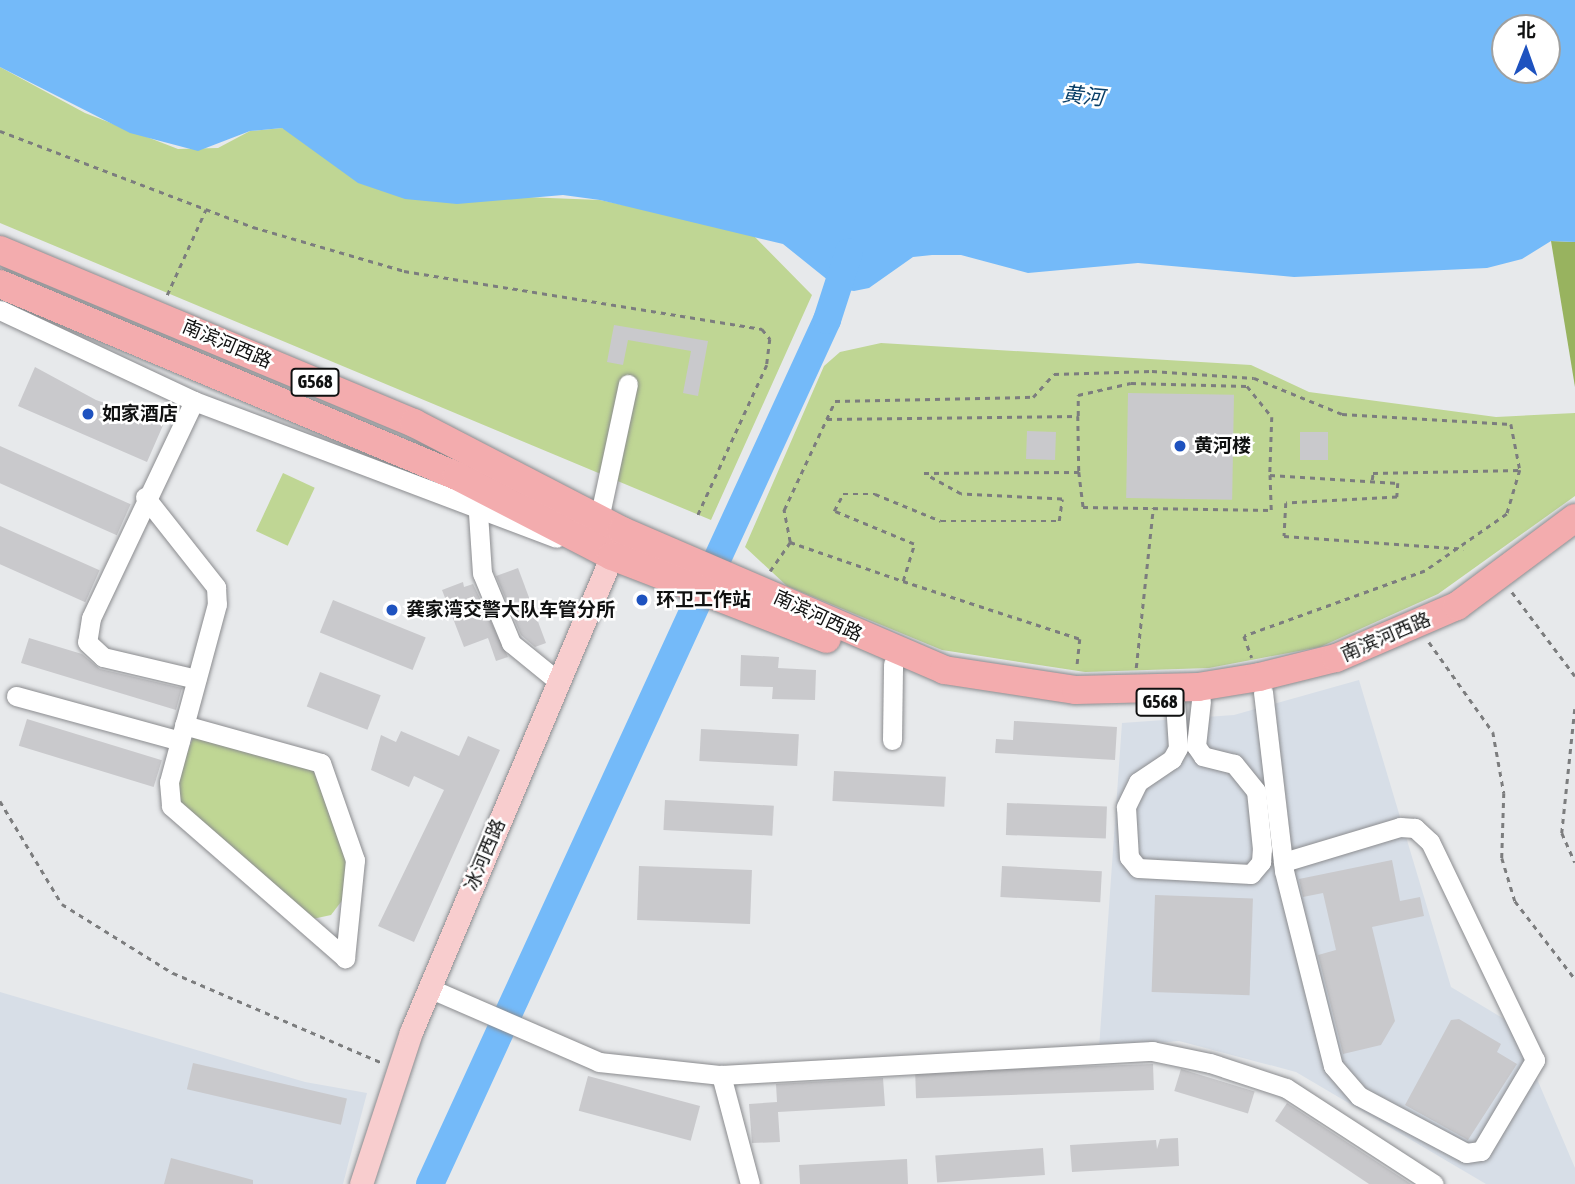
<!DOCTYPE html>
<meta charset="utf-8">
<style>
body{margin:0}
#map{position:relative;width:1575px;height:1184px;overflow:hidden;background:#e7e9eb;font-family:"Asap Condensed","Noto Sans SC",sans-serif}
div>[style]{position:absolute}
.built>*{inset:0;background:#d7dee7}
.green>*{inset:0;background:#bfd694;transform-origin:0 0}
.forest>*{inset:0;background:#98b35f}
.water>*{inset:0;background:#74baf9}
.river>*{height:28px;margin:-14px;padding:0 14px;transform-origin:14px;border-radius:14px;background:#74baf9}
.building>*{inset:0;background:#c9c9cc;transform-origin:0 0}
.path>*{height:2.5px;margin-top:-1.25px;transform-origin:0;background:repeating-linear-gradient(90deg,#7c7d7e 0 5px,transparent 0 10px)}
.roads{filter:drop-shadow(0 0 2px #8b8c8f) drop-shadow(0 0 2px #8b8c8f)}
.minor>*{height:19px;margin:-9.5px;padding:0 9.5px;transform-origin:9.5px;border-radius:9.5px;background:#fff}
.major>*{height:23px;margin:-11.5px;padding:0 11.5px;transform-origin:11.5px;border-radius:11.5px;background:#f8cdce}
.highway>*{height:28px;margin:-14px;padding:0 14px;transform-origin:14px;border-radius:14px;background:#f3acae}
.dots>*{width:19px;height:19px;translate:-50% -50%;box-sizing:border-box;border:4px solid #fff;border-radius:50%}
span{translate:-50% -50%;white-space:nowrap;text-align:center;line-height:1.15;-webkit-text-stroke:5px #fff;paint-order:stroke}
.shield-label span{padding:2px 5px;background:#fff;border:2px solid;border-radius:5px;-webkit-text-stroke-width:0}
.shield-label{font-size:18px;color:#101111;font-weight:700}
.street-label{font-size:19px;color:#101111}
.poi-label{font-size:19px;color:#101111;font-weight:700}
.left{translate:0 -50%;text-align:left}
.water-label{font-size:21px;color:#0a3f68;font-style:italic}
.north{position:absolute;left:1491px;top:14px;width:70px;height:70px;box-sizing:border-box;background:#fff;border:2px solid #9fa0a0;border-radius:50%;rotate:1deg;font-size:19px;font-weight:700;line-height:28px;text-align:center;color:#101111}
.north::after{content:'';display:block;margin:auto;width:24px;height:32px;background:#1e52bf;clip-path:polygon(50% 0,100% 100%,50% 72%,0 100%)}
</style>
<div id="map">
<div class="built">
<i style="clip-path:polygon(1359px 680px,1451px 987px,1514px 1025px,1575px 1168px,1575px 1184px,1486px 1184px,1296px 1072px,1179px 1041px,1099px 1048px,1122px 723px,1234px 715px)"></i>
<i style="clip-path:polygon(0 992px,305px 1082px,367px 1093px,343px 1184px,0 1184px)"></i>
</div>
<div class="green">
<i style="clip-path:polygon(0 67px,85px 113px,178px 149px,218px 148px,250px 131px,282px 128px,524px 197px,600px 200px,750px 232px,812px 295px,711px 520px,0 223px)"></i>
<i style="clip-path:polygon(881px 343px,1251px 365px,1309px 392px,1496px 417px,1575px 413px,1575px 496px,1438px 594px,1320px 647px,1209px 668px,1085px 672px,942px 650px,787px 586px,745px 547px,824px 366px,840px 352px)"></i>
<i style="left:283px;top:473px;width:35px;height:64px;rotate:25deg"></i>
<i style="clip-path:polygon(194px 735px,312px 766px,347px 863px,344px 898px,331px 915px,308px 920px,182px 805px,175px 785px)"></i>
</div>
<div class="forest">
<i style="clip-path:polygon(1551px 241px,1575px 242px,1575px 387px)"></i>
</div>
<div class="water">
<i style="clip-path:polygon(evenodd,0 0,1575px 0,1575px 242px,1551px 241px,1522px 259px,1487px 268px,1294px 277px,1138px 263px,1028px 273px,961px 255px,932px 255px,913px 257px,869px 288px,854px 291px,839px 289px,783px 244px,600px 200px,563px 195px,457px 204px,405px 199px,358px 183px,282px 128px,250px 131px,198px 151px,130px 133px,0 67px,0 0,1505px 28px,1547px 28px,1547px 70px,1505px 70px,1505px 28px)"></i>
</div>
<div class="river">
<i style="left:430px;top:1184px;width:951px;rotate:-65.32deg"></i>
<i style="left:827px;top:320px;width:71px;rotate:-72.1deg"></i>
</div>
<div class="building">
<i style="clip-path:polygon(614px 325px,708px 341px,698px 396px,683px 393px,691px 351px,628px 340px,623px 365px,607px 362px)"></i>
<i style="clip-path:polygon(35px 367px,96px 400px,164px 423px,147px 462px,18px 406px)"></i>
<i style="left:1128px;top:393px;width:106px;height:105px;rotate:1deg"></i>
<i style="left:1027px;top:431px;width:29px;height:28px;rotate:2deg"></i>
<i style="left:1300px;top:432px;width:28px;height:28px"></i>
<i style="left:0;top:446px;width:143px;height:34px;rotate:24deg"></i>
<i style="left:0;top:526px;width:109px;height:35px;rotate:24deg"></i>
<i style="clip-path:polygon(518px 568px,546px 643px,535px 647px,521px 635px,496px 576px)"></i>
<i style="clip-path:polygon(463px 582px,464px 587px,473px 584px,508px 657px,496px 661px,488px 638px,464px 647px,442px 590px)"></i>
<i style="left:333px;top:600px;width:100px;height:35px;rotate:22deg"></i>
<i style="clip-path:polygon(29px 638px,82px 654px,100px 669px,182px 688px,176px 710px,21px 663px)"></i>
<i style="clip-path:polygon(741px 655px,779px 657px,778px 668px,816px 670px,815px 700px,772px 699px,773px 687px,740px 686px)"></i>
<i style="left:320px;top:672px;width:65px;height:37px;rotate:21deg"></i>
<i style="left:27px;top:719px;width:141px;height:28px;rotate:17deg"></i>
<i style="clip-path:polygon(1014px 721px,1117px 727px,1115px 760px,995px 753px,996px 739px,1013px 740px)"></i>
<i style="left:701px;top:729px;width:98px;height:32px;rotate:3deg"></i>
<i style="clip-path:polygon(401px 731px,459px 756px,468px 736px,500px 750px,414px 942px,378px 926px,444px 790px,414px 776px,409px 787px,371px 770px,381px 735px,396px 742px)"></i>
<i style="left:834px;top:771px;width:112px;height:30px;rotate:3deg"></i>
<i style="left:665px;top:800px;width:109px;height:30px;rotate:3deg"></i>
<i style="left:1007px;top:803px;width:100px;height:32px;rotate:2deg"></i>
<i style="clip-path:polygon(1392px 860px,1400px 901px,1420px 897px,1424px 916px,1372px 927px,1395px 1021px,1381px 1045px,1343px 1054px,1318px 955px,1336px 950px,1323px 893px,1303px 897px,1299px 879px)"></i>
<i style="left:639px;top:866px;width:113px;height:54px;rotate:2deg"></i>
<i style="left:1002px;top:866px;width:100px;height:31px;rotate:3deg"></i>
<i style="left:1155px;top:895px;width:98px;height:97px;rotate:2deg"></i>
<i style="clip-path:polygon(1459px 1019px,1501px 1044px,1497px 1052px,1517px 1064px,1468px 1140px,1405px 1105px,1451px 1020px)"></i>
<i style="left:193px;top:1063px;width:158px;height:27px;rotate:13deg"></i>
<i style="left:1153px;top:1064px;width:26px;height:238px;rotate:88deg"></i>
<i style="left:1181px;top:1069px;width:77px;height:23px;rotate:17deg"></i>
<i style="left:588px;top:1076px;width:116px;height:36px;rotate:15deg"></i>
<i style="clip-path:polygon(883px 1078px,885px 1106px,778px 1112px,780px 1142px,752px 1143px,749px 1104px,777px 1102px,776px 1084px)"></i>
<i style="clip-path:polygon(1287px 1103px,1411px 1184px,1369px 1184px,1275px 1121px)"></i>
<i style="clip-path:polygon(1178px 1138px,1179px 1166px,1072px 1172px,1070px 1145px,1156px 1140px,1157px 1149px,1160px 1139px)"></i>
<i style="left:1043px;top:1148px;width:27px;height:108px;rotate:86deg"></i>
<i style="clip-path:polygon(171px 1158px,253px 1180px,253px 1184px,164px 1184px)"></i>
<i style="clip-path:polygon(907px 1159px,908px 1184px,800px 1184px,799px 1165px)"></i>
</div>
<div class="path">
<i style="left:0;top:131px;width:271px;rotate:20.8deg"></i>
<i style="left:253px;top:227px;width:157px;rotate:16.2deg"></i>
<i style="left:404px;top:271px;width:363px;rotate:9.2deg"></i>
<i style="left:762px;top:329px;width:13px;rotate:51deg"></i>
<i style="left:770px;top:339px;width:26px;rotate:97deg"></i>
<i style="left:767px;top:365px;width:165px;rotate:114.7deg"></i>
<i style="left:167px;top:295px;width:94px;rotate:-65.6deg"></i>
<i style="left:1078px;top:416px;width:21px;rotate:-90deg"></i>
<i style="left:1078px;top:395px;width:54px;rotate:-12.8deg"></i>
<i style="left:1131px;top:383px;width:116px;rotate:1.5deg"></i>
<i style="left:1247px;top:386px;width:40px;rotate:51deg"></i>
<i style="left:1272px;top:417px;width:58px;rotate:92deg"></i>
<i style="left:827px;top:419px;width:251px;rotate:-0.7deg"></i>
<i style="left:1078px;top:416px;width:56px;rotate:89deg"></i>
<i style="left:924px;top:473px;width:155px;rotate:-0.4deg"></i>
<i style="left:1079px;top:472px;width:35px;rotate:83deg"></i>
<i style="left:1083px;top:507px;width:188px;rotate:0.9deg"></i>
<i style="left:1271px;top:510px;width:35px;rotate:-92deg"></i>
<i style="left:1270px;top:475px;width:128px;rotate:3.6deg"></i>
<i style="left:1398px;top:483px;width:14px;rotate:94deg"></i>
<i style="left:1397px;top:497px;width:111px;rotate:176.9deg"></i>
<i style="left:1286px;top:503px;width:33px;rotate:93deg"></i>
<i style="left:1284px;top:536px;width:180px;rotate:4.1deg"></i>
<i style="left:1372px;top:480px;width:7px;rotate:-82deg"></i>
<i style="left:1373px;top:473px;width:147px;rotate:-1.2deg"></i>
<i style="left:790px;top:542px;width:33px;rotate:-101deg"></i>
<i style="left:784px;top:510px;width:120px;rotate:-64.9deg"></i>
<i style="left:835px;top:401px;width:198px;rotate:-1.2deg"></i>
<i style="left:1033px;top:397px;width:31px;rotate:-48deg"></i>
<i style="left:1054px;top:374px;width:98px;rotate:-1.8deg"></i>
<i style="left:1152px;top:371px;width:102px;rotate:3.9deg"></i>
<i style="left:1254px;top:378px;width:95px;rotate:22.2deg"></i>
<i style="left:1342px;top:414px;width:169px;rotate:3.4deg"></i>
<i style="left:1511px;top:424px;width:47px;rotate:78.9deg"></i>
<i style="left:1520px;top:470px;width:46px;rotate:106.5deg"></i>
<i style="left:1507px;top:514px;width:100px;rotate:145.2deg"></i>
<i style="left:1425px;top:571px;width:192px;rotate:160.2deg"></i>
<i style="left:1244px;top:636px;width:23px;rotate:70deg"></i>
<i style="left:770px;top:571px;width:35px;rotate:-55deg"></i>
<i style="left:790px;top:542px;width:120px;rotate:19deg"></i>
<i style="left:903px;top:581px;width:39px;rotate:-73deg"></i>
<i style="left:914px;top:544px;width:87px;rotate:-157.6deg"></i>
<i style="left:834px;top:511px;width:19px;rotate:-62deg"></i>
<i style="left:843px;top:494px;width:32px"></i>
<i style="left:875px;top:494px;width:71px;rotate:22.2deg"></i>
<i style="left:941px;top:521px;width:118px"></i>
<i style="left:1059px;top:521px;width:22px;rotate:-82deg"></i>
<i style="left:1062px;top:499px;width:101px;rotate:-177.2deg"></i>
<i style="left:961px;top:494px;width:39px;rotate:-151deg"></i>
<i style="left:903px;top:581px;width:186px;rotate:18.1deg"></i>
<i style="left:1080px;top:639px;width:28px;rotate:96deg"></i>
<i style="left:1512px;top:592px;width:105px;rotate:53.1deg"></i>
<i style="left:1429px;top:642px;width:110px;rotate:54.6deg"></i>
<i style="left:1493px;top:732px;width:62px;rotate:79.8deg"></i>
<i style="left:1504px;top:793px;width:65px;rotate:91.8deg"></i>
<i style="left:1502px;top:858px;width:45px;rotate:73.2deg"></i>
<i style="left:1515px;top:901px;width:98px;rotate:52.4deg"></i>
<i style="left:1136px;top:668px;width:161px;rotate:-83.9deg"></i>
<i style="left:1575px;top:709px;width:125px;rotate:96deg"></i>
<i style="left:1562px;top:833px;width:32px;rotate:66deg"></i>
<i style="left:0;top:801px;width:120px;rotate:59deg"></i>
<i style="left:62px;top:904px;width:131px;rotate:31.9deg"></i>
<i style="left:173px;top:973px;width:226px;rotate:23.2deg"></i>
</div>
<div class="roads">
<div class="minor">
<i style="left:0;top:310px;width:214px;rotate:25.1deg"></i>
<i style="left:194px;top:401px;width:387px;rotate:20.7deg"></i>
<i style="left:194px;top:401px;width:240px;rotate:115.4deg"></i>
<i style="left:91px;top:618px;width:24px;rotate:99deg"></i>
<i style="left:87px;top:642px;width:22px;rotate:43deg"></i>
<i style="left:103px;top:657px;width:96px;rotate:13.3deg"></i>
<i style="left:145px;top:497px;width:115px;rotate:51.7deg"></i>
<i style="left:216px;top:587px;width:17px;rotate:87deg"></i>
<i style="left:217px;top:604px;width:184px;rotate:105.1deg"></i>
<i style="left:169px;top:782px;width:24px;rotate:85deg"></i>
<i style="left:171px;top:806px;width:231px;rotate:41.1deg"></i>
<i style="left:478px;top:513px;width:60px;rotate:86.2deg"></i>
<i style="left:482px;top:573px;width:76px;rotate:67.5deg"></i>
<i style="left:511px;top:643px;width:62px;rotate:39.1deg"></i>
<i style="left:599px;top:519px;width:138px;rotate:-77.9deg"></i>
<i style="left:1263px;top:692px;width:180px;rotate:83.3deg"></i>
<i style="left:1284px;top:871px;width:201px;rotate:75.9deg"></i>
<i style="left:1333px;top:1066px;width:40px;rotate:49deg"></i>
<i style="left:1359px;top:1096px;width:121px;rotate:28deg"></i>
<i style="left:1466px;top:1153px;width:15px;rotate:-8deg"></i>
<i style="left:1481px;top:1151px;width:106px;rotate:-59.3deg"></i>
<i style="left:1535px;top:1060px;width:242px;rotate:-115.7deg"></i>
<i style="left:1430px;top:842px;width:21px;rotate:-137deg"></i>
<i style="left:1415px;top:828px;width:15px;rotate:-176deg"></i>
<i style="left:1400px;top:827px;width:122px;rotate:163.3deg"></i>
<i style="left:16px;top:696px;width:170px;rotate:15.3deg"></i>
<i style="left:1175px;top:702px;width:46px;rotate:86.3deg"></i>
<i style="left:1178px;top:748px;width:13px;rotate:119deg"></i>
<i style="left:1172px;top:759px;width:41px;rotate:145.9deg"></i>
<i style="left:1138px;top:782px;width:28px;rotate:116deg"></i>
<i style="left:1126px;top:807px;width:50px;rotate:86.6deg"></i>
<i style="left:1129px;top:857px;width:14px;rotate:51deg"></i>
<i style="left:1138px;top:868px;width:113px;rotate:3deg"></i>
<i style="left:1251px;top:874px;width:16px;rotate:-50deg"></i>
<i style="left:1261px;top:862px;width:13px;rotate:-86deg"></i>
<i style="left:1262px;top:849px;width:58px;rotate:-95.9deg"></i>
<i style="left:1256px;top:791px;width:35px;rotate:-129deg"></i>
<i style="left:1234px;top:764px;width:32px;rotate:-166deg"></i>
<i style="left:1203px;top:756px;width:12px;rotate:-125deg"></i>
<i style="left:1196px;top:746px;width:45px;rotate:-83.7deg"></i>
<i style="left:184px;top:725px;width:142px;rotate:15.5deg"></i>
<i style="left:321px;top:763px;width:103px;rotate:70.7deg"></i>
<i style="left:355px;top:860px;width:99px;rotate:95.8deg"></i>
<i style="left:892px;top:740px;width:76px;rotate:-89.2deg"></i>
<i style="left:429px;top:988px;width:185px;rotate:23.5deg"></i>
<i style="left:599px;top:1062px;width:123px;rotate:6.1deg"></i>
<i style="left:750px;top:1184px;width:113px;rotate:-104.9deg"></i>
<i style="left:721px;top:1075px;width:432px;rotate:-3.2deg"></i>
<i style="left:1152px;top:1051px;width:59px;rotate:11.7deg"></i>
<i style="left:1210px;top:1063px;width:80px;rotate:18.2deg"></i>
<i style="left:1286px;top:1088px;width:176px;rotate:33deg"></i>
</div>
<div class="major">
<i style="left:361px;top:1184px;width:160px;rotate:-71.8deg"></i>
<i style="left:411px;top:1032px;width:533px;rotate:-67.14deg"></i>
</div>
<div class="highway">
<i style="left:0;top:250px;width:449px;rotate:22.7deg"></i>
<i style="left:414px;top:423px;width:234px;rotate:27.4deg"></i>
<i style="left:622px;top:531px;width:351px;rotate:23.3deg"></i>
<i style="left:944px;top:670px;width:134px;rotate:8.6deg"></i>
<i style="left:1076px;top:690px;width:122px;rotate:-1.4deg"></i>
<i style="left:1198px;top:687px;width:62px;rotate:-9.3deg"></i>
<i style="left:1259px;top:677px;width:79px;rotate:-13.9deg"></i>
<i style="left:1336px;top:658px;width:132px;rotate:-23.3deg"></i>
<i style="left:1457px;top:606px;width:147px;rotate:-36.7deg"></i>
<i style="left:0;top:284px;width:496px;rotate:22.8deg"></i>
<i style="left:457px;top:476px;width:174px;rotate:27.3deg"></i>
<i style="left:612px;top:556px;width:230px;rotate:21.1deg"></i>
</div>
</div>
<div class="dots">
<i style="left:88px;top:414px;background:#1e52bf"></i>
<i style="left:1180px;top:446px;background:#1e52bf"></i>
<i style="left:642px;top:600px;background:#1e52bf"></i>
<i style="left:392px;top:610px;background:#1e52bf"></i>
</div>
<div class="shield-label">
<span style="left:315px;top:382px">G568</span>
<span style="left:1160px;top:702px">G568</span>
</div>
<div class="street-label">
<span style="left:227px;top:344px;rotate:23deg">南滨河西路</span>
<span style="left:818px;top:616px;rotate:25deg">南滨河西路</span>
<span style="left:1386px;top:637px;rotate:-23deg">南滨河西路</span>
<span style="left:485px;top:855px;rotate:-67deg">冰河西路</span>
</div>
<div class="poi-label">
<span class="left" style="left:102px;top:414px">如家酒店</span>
<span class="left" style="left:1194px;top:446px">黄河楼</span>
<span class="left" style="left:656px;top:600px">环卫工作站</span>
<span class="left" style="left:406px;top:610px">龚家湾交警大队车管分所</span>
</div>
<div class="water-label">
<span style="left:1083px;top:95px;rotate:6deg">黄河</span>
</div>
<div class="north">北</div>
</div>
